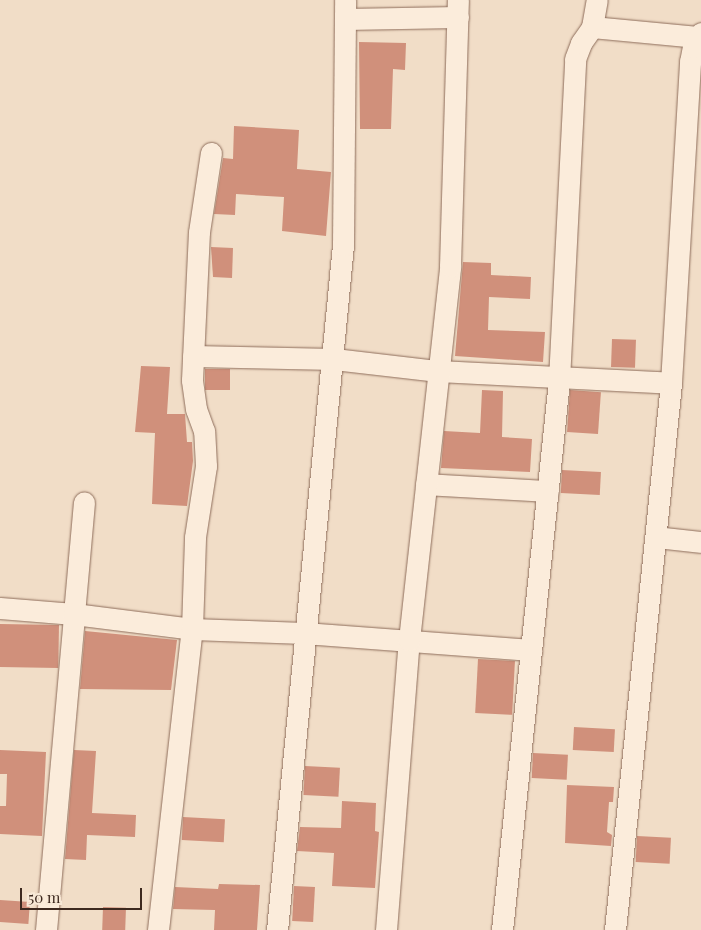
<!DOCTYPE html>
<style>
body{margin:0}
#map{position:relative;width:701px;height:930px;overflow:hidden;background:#f1ddc7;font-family:"Playfair Display",serif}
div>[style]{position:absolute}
.building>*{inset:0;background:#d0907b;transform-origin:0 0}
.roads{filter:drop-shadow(0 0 1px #8e6d5b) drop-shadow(0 0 1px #8e6d5b)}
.minor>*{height:21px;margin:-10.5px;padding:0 10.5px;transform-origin:10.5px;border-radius:10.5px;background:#fbecdb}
span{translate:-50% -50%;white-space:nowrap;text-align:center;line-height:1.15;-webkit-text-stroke:4.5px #f8e9d7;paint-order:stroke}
.scale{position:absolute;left:20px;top:888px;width:122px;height:22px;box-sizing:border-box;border:2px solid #3d291f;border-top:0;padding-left:6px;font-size:15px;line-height:18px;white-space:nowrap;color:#3d291f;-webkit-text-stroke:4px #f8e9d7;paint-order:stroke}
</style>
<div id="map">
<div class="building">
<i style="clip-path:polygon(359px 42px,406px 43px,405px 70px,393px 69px,391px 129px,360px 129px)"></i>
<i style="clip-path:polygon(234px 126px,299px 130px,297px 169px,331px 172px,326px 236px,282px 231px,284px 197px,236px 194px,235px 215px,214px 214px,223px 158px,233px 159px)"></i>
<i style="clip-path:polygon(211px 247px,233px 248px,232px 278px,213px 277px)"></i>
<i style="clip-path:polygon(463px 262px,491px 263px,491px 275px,531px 277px,530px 299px,489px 297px,488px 330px,545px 332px,543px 362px,455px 356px)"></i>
<i style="left:612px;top:339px;width:24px;height:28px;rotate:2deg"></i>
<i style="clip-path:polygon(141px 366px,170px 367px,167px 414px,185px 414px,187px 442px,192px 442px,193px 461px,187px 506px,152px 504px,155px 433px,135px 432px)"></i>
<i style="left:205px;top:369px;width:25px;height:21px"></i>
<i style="clip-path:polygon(482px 390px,503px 391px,502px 437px,532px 439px,530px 472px,441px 468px,444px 431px,480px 433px)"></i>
<i style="left:570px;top:390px;width:31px;height:42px;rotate:4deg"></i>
<i style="left:562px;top:470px;width:39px;height:23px;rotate:3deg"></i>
<i style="left:0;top:624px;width:59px;height:43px;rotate:1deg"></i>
<i style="clip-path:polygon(85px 631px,177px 640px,171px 690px,80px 689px)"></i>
<i style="left:478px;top:659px;width:37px;height:54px;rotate:3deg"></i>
<i style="left:574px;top:727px;width:41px;height:23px;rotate:3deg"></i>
<i style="clip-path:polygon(0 750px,46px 752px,42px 836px,0 834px,0 806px,6px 806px,7px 774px,0 774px)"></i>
<i style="clip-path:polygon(74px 750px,96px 751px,92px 813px,136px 815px,135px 837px,87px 835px,86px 860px,65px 859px)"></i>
<i style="left:533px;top:753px;width:35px;height:25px;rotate:3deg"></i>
<i style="left:305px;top:766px;width:35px;height:29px;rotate:3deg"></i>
<i style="clip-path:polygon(567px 785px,614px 787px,613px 802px,609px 802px,607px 832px,612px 835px,611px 846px,565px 843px)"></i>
<i style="clip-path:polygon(342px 801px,376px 803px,375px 831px,379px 832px,375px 888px,332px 886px,334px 853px,297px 851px,300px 827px,341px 828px)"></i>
<i style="left:183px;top:817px;width:42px;height:23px;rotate:3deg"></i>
<i style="left:637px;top:836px;width:34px;height:26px;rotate:3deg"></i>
<i style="clip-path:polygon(219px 884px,260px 885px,257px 930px,214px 930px,215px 910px,173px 909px,175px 887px,218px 889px)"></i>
<i style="left:294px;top:886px;width:21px;height:35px;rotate:3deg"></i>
<i style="left:0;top:900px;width:30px;height:22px;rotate:4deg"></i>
<i style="left:103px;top:907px;width:23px;height:23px;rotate:2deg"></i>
</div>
<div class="roads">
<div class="minor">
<i style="left:345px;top:19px;width:113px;rotate:-1deg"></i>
<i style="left:592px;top:27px;width:106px;rotate:5.4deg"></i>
<i style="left:193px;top:356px;width:141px;rotate:1.2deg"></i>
<i style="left:334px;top:359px;width:105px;rotate:6.6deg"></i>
<i style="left:438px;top:371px;width:233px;rotate:2.9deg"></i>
<i style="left:426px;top:484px;width:122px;rotate:3.3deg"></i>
<i style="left:656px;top:537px;width:45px;rotate:6.3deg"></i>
<i style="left:0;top:608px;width:74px;rotate:4.6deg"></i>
<i style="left:74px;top:614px;width:112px;rotate:-84.9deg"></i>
<i style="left:46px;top:930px;width:317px;rotate:-84.9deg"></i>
<i style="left:74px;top:614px;width:119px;rotate:7.2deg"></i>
<i style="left:192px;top:629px;width:112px;rotate:2deg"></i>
<i style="left:304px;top:633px;width:228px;rotate:4.3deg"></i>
<i style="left:158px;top:930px;width:303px;rotate:-83.6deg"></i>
<i style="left:192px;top:629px;width:92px;rotate:-88.1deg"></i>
<i style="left:195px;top:537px;width:72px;rotate:-81.2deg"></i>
<i style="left:206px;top:466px;width:35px;rotate:-93deg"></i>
<i style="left:204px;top:431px;width:23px;rotate:-110deg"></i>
<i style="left:196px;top:409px;width:29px;rotate:-98deg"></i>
<i style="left:192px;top:380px;width:148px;rotate:-87.3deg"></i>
<i style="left:199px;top:232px;width:80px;rotate:-81.4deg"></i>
<i style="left:277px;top:930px;width:688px;rotate:-84.5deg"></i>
<i style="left:343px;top:245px;width:245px;rotate:-89.5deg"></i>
<i style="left:386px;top:930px;width:291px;rotate:-85.5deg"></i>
<i style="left:409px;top:640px;width:376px;rotate:-83.7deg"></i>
<i style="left:450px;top:266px;width:266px;rotate:-88.3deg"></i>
<i style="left:502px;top:930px;width:553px;rotate:-84.08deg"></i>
<i style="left:559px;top:380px;width:321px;rotate:-87.1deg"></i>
<i style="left:575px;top:59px;width:17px;rotate:-69deg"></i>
<i style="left:581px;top:43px;width:19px;rotate:-55deg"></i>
<i style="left:592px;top:27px;width:27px;rotate:-80deg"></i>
<i style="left:615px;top:930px;width:550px;rotate:-84.15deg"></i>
<i style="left:671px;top:383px;width:322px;rotate:-86.6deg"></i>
<i style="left:690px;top:62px;width:15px;rotate:-79deg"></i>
<i style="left:693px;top:47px;width:16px;rotate:-60deg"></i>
</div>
</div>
<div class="scale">50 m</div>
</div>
